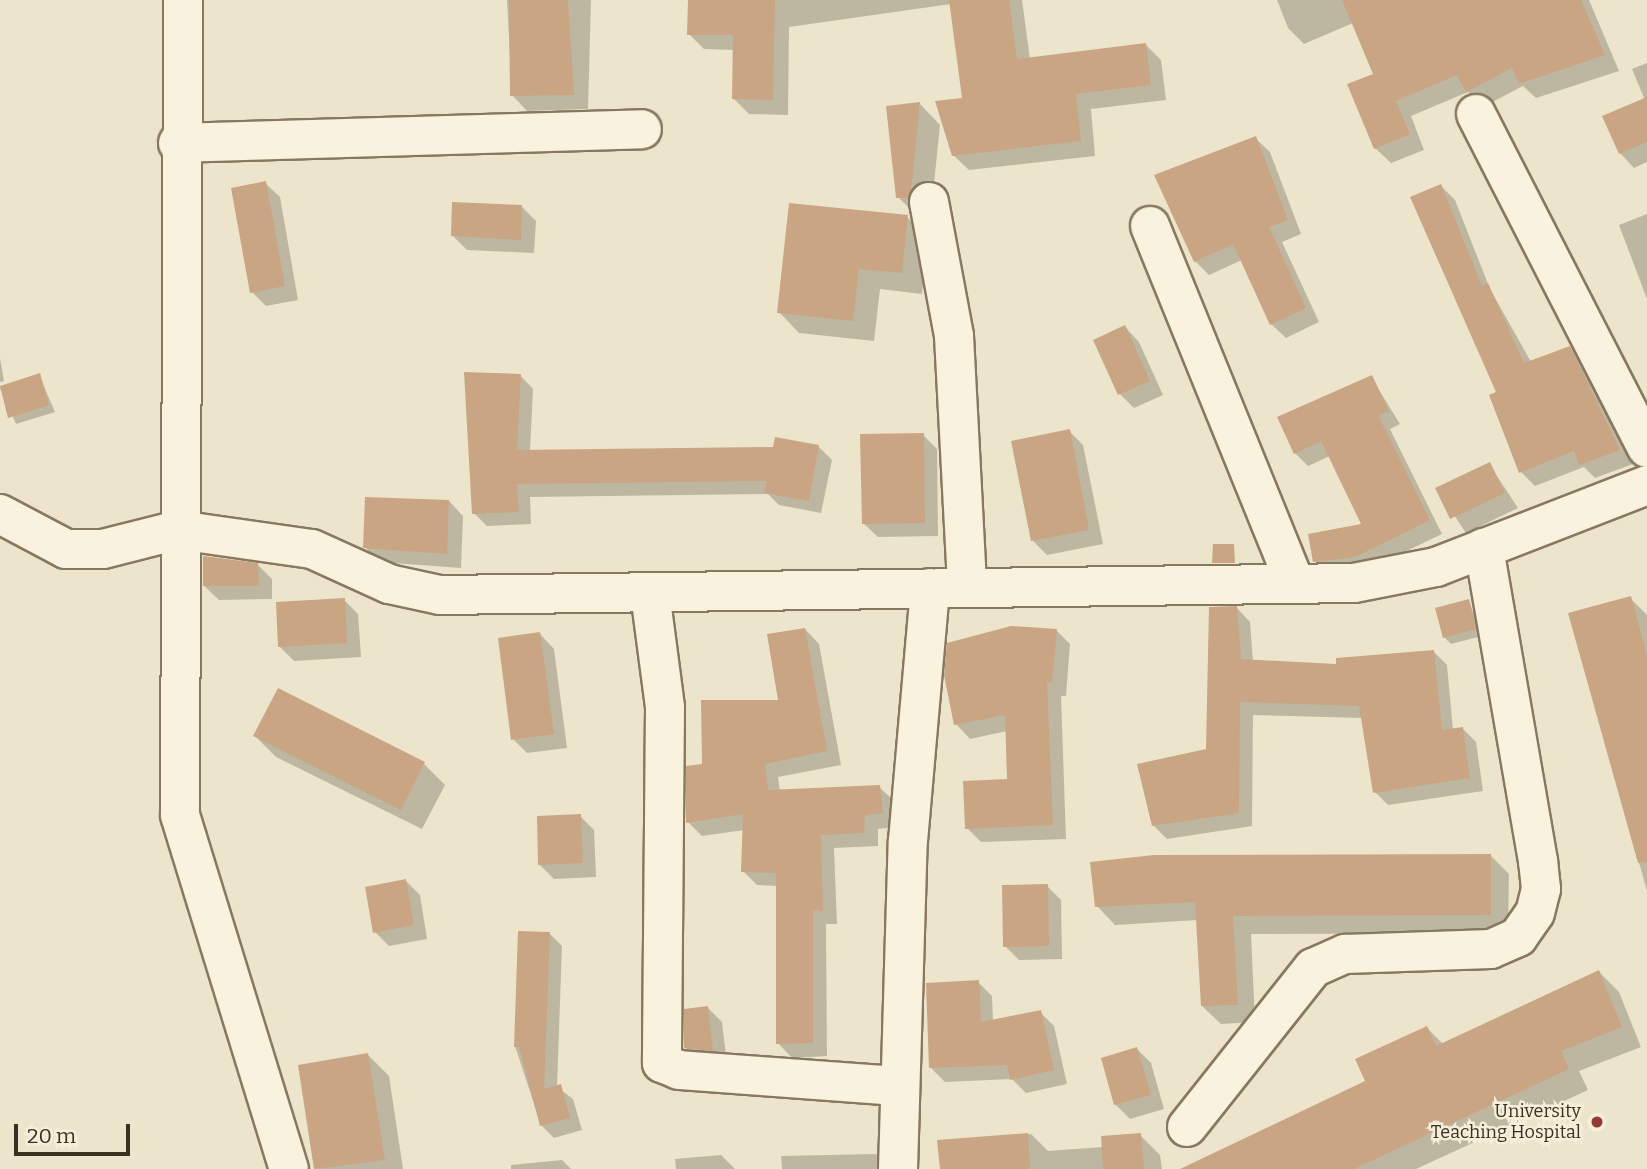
<!DOCTYPE html>
<style>
body{margin:0}
#map{position:relative;width:1647px;height:1169px;overflow:hidden;background:#ede5cb;font-family:Bitter,serif}
div>[style]{position:absolute}
[style*='--x']{left:calc(var(--x)*1px);top:calc(var(--y)*1px);width:calc(var(--w)*1px);rotate:calc(var(--a)*1deg)}
.shadow>*{inset:0;background:#0003}
.building>*{inset:0;background:#c9a583}
.roads{filter:drop-shadow(2px 0 #897860) drop-shadow(-2px 0 #897860) drop-shadow(0 2px #897860) drop-shadow(0 -2px #897860)}
.minor>*{height:38px;margin:-19px;padding:0 19px;transform-origin:19px;border-radius:19px;background:#f8f2de}
.dots>*{width:19px;height:19px;translate:-50% -50%;box-sizing:border-box;border:4px solid #f5efda;border-radius:50%}
span{translate:-50% -50%;white-space:nowrap;text-align:center;line-height:1.15;-webkit-text-stroke:5px #f5efda;paint-order:stroke}
.poi-label{font-size:18px;color:#3b3022}
.right{translate:-100% -50%;text-align:right}
.scale{position:absolute;left:14px;top:1124px;width:116px;height:32px;box-sizing:border-box;border:4px solid #3b3022;border-top:0;padding-left:9px;font-size:21px;line-height:24px;white-space:nowrap;color:#3b3022;-webkit-text-stroke:5px #f5efda;paint-order:stroke}
</style>
<div id="map">
<div class="shadow">
<i style="clip-path:polygon(507px 0,591px 0,588px 109px,527px 111px,512px 95px)"></i>
<i style="clip-path:polygon(689px 0,1022px 0,1030px 59px,1145px 44px,1161px 60px,1166px 100px,1091px 109px,1095px 156px,969px 170px,953px 155px,964px 99px,951px 4px,789px 27px,788px 115px,749px 114px,734px 99px,735px 50px,704px 49px,689px 34px)"></i>
<i style="clip-path:polygon(1277px 0,1589px 0,1619px 71px,1536px 98px,1523px 86px,1483px 107px,1468px 92px,1411px 116px,1424px 150px,1391px 163px,1375px 148px,1375px 74px,1353px 23px,1304px 44px,1288px 28px)"></i>
<i style="clip-path:polygon(1647px 63px,1647px 105px,1632px 69px)"></i>
<i style="clip-path:polygon(920px 104px,940px 125px,931px 213px,919px 218px,898px 197px)"></i>
<i style="clip-path:polygon(1647px 116px,1647px 162px,1634px 168px,1620px 153px)"></i>
<i style="clip-path:polygon(1255px 138px,1270px 152px,1301px 234px,1282px 242px,1319px 322px,1286px 338px,1271px 324px,1242px 260px,1209px 275px,1195px 261px)"></i>
<i style="clip-path:polygon(265px 183px,280px 197px,298px 300px,266px 306px,252px 292px)"></i>
<i style="clip-path:polygon(1441px 186px,1455px 200px,1490px 289px,1531px 362px,1570px 348px,1584px 362px,1633px 464px,1595px 478px,1584px 467px,1535px 486px,1521px 472px)"></i>
<i style="clip-path:polygon(521px 206px,536px 221px,534px 253px,467px 250px,453px 236px)"></i>
<i style="clip-path:polygon(1647px 214px,1647px 299px,1619px 225px)"></i>
<i style="clip-path:polygon(907px 217px,928px 238px,922px 294px,880px 289px,874px 341px,799px 333px,779px 312px)"></i>
<i style="clip-path:polygon(1125px 327px,1139px 342px,1163px 395px,1134px 408px,1120px 394px)"></i>
<i style="clip-path:polygon(0 358px,4px 381px,0 382px)"></i>
<i style="clip-path:polygon(39px 375px,55px 412px,16px 424px,0 388px)"></i>
<i style="clip-path:polygon(520px 375px,533px 389px,530px 452px,819px 447px,832px 460px,821px 513px,779px 505px,768px 494px,530px 497px,531px 524px,487px 526px,474px 513px)"></i>
<i style="clip-path:polygon(1371px 377px,1400px 424px,1390px 429px,1442px 534px,1369px 569px,1328px 574px,1315px 561px,1363px 525px,1330px 456px,1308px 466px,1295px 453px)"></i>
<i style="clip-path:polygon(1069px 431px,1083px 445px,1103px 544px,1047px 555px,1033px 541px)"></i>
<i style="clip-path:polygon(923px 435px,937px 449px,938px 536px,878px 537px,863px 523px)"></i>
<i style="clip-path:polygon(1489px 464px,1518px 508px,1466px 533px,1437px 489px)"></i>
<i style="clip-path:polygon(449px 501px,463px 516px,461px 568px,379px 562px,365px 547px)"></i>
<i style="clip-path:polygon(258px 565px,272px 579px,272px 599px,219px 600px,204px 586px)"></i>
<i style="clip-path:polygon(1630px 598px,1647px 615px,1647px 891px,1570px 615px)"></i>
<i style="clip-path:polygon(344px 600px,358px 614px,361px 657px,294px 661px,280px 647px)"></i>
<i style="clip-path:polygon(1469px 601px,1482px 636px,1451px 644px,1444px 637px)"></i>
<i style="clip-path:polygon(1237px 608px,1250px 622px,1253px 662px,1338px 666px,1434px 652px,1447px 665px,1453px 730px,1462px 728px,1476px 742px,1483px 791px,1388px 805px,1375px 792px,1363px 718px,1253px 715px,1252px 826px,1167px 839px,1153px 825px,1207px 750px)"></i>
<i style="clip-path:polygon(805px 629px,819px 644px,841px 765px,778px 777px,780px 791px,879px 787px,894px 801px,896px 827px,878px 829px,878px 846px,834px 848px,837px 924px,826px 924px,827px 1056px,792px 1058px,778px 1043px,777px 886px,757px 885px,743px 871px,744px 830px,702px 836px,688px 822px,704px 765px,780px 701px)"></i>
<i style="clip-path:polygon(1056px 630px,1070px 644px,1066px 696px,1061px 696px,1066px 839px,981px 842px,967px 828px,1009px 781px,1007px 731px,970px 739px,956px 724px)"></i>
<i style="clip-path:polygon(540px 634px,554px 649px,567px 748px,527px 753px,513px 739px)"></i>
<i style="clip-path:polygon(278px 690px,424px 764px,445px 785px,422px 829px,276px 757px,255px 736px)"></i>
<i style="clip-path:polygon(580px 816px,594px 830px,596px 877px,554px 879px,540px 865px)"></i>
<i style="clip-path:polygon(1490px 855px,1509px 874px,1508px 933px,1251px 934px,1255px 1022px,1221px 1024px,1202px 1006px,1198px 920px,1115px 925px,1097px 906px)"></i>
<i style="clip-path:polygon(406px 881px,420px 895px,427px 939px,389px 946px,375px 932px)"></i>
<i style="clip-path:polygon(1047px 886px,1061px 900px,1062px 959px,1019px 960px,1005px 946px)"></i>
<i style="clip-path:polygon(549px 933px,562px 946px,557px 1087px,573px 1099px,582px 1130px,554px 1138px,541px 1125px,515px 1046px)"></i>
<i style="clip-path:polygon(1599px 972px,1619px 992px,1641px 1047px,1579px 1071px,1588px 1090px,1416px 1169px,1184px 1169px,1368px 1082px,1427px 1028px,1444px 1045px)"></i>
<i style="clip-path:polygon(978px 982px,992px 996px,993px 1021px,1040px 1012px,1054px 1026px,1067px 1084px,1026px 1093px,1012px 1079px,945px 1082px,931px 1068px)"></i>
<i style="clip-path:polygon(708px 1008px,722px 1022px,727px 1064px,700px 1062px,686px 1048px)"></i>
<i style="clip-path:polygon(1137px 1049px,1151px 1063px,1164px 1109px,1130px 1119px,1115px 1104px)"></i>
<i style="clip-path:polygon(368px 1055px,389px 1076px,403px 1169px,316px 1169px,300px 1066px)"></i>
<i style="clip-path:polygon(1031px 1134px,1048px 1151px,1103px 1147px,1140px 1135px,1160px 1155px,1162px 1169px,942px 1169px,939px 1142px)"></i>
<i style="clip-path:polygon(876px 1154px,890px 1169px,782px 1169px,781px 1156px)"></i>
<i style="clip-path:polygon(721px 1155px,735px 1169px,676px 1169px,675px 1159px)"></i>
<i style="clip-path:polygon(562px 1160px,571px 1169px,511px 1169px,511px 1165px)"></i>
</div>
<div class="building">
<i style="clip-path:polygon(509px 0,568px 0,574px 95px,510px 96px)"></i>
<i style="clip-path:polygon(688px 0,775px 0,773px 100px,732px 99px,733px 35px,687px 35px)"></i>
<i style="clip-path:polygon(949px 0,1009px 0,1017px 59px,1146px 43px,1151px 85px,1076px 94px,1081px 141px,952px 156px,935px 101px,962px 98px)"></i>
<i style="clip-path:polygon(1342px 0,1581px 0,1605px 55px,1519px 84px,1512px 68px,1466px 92px,1457px 75px,1396px 101px,1410px 134px,1374px 149px,1347px 84px,1373px 74px)"></i>
<i style="clip-path:polygon(1647px 97px,1647px 142px,1619px 154px,1602px 116px)"></i>
<i style="clip-path:polygon(920px 102px,911px 191px,908px 198px,896px 198px,886px 106px)"></i>
<i style="clip-path:polygon(1256px 136px,1288px 220px,1269px 227px,1306px 308px,1270px 325px,1233px 244px,1194px 262px,1154px 175px)"></i>
<i style="clip-path:polygon(266px 181px,285px 286px,250px 293px,231px 188px)"></i>
<i style="clip-path:polygon(1441px 184px,1482px 286px,1488px 283px,1524px 363px,1570px 346px,1620px 450px,1579px 465px,1574px 451px,1519px 473px,1489px 395px,1496px 392px,1410px 197px)"></i>
<i style="clip-path:polygon(452px 202px,522px 205px,521px 240px,451px 236px)"></i>
<i style="clip-path:polygon(789px 203px,908px 215px,902px 273px,859px 269px,853px 321px,777px 313px)"></i>
<i style="clip-path:polygon(1125px 325px,1150px 381px,1118px 395px,1093px 340px)"></i>
<i style="clip-path:polygon(464px 372px,521px 374px,517px 450px,773px 447px,775px 437px,819px 445px,809px 501px,764px 493px,767px 481px,517px 484px,519px 512px,472px 514px)"></i>
<i style="clip-path:polygon(40px 373px,49px 405px,8px 418px,0 386px)"></i>
<i style="clip-path:polygon(1372px 375px,1389px 411px,1378px 415px,1430px 520px,1355px 557px,1313px 562px,1308px 534px,1361px 524px,1321px 441px,1294px 454px,1277px 417px)"></i>
<i style="clip-path:polygon(1070px 429px,1089px 530px,1031px 541px,1011px 441px)"></i>
<i style="clip-path:polygon(924px 433px,925px 523px,862px 524px,860px 434px)"></i>
<i style="clip-path:polygon(1490px 462px,1505px 493px,1450px 519px,1435px 488px)"></i>
<i style="clip-path:polygon(365px 497px,449px 500px,447px 554px,363px 548px)"></i>
<i style="clip-path:polygon(1213px 544px,1234px 544px,1235px 563px,1212px 563px)"></i>
<i style="clip-path:polygon(203px 556px,258px 563px,259px 586px,203px 586px)"></i>
<i style="clip-path:polygon(1631px 596px,1647px 656px,1647px 862px,1638px 863px,1568px 613px)"></i>
<i style="clip-path:polygon(345px 598px,347px 643px,278px 647px,276px 602px)"></i>
<i style="clip-path:polygon(1469px 599px,1476px 629px,1443px 638px,1435px 608px)"></i>
<i style="clip-path:polygon(1237px 606px,1241px 659px,1336px 664px,1336px 658px,1434px 650px,1442px 730px,1463px 727px,1470px 778px,1373px 793px,1359px 706px,1240px 702px,1239px 813px,1152px 826px,1137px 764px,1206px 749px,1209px 607px)"></i>
<i style="clip-path:polygon(1011px 626px,1057px 629px,1052px 683px,1047px 682px,1053px 825px,965px 829px,963px 781px,1007px 779px,1005px 715px,954px 725px,944px 675px,947px 643px)"></i>
<i style="clip-path:polygon(805px 628px,827px 751px,765px 764px,768px 790px,880px 785px,883px 813px,865px 815px,864px 833px,821px 835px,823px 911px,813px 910px,813px 1043px,776px 1044px,776px 873px,741px 872px,743px 814px,686px 823px,686px 766px,702px 764px,701px 700px,778px 700px,767px 634px)"></i>
<i style="clip-path:polygon(540px 632px,554px 734px,511px 740px,498px 638px)"></i>
<i style="clip-path:polygon(278px 688px,425px 762px,401px 810px,253px 736px)"></i>
<i style="clip-path:polygon(581px 814px,583px 863px,538px 865px,537px 816px)"></i>
<i style="clip-path:polygon(1491px 854px,1491px 915px,1233px 916px,1238px 1005px,1201px 1006px,1195px 902px,1095px 907px,1090px 862px,1154px 855px)"></i>
<i style="clip-path:polygon(406px 879px,414px 925px,373px 933px,365px 887px)"></i>
<i style="clip-path:polygon(1048px 884px,1049px 946px,1003px 947px,1002px 885px)"></i>
<i style="clip-path:polygon(518px 931px,550px 932px,544px 1089px,561px 1084px,570px 1118px,540px 1126px,519px 1047px,514px 1047px)"></i>
<i style="clip-path:polygon(1599px 970px,1622px 1027px,1561px 1051px,1569px 1069px,1354px 1169px,1180px 1169px,1365px 1081px,1355px 1059px,1427px 1026px,1436px 1046px)"></i>
<i style="clip-path:polygon(979px 980px,981px 1022px,1041px 1010px,1054px 1070px,1010px 1080px,1007px 1065px,929px 1068px,926px 983px)"></i>
<i style="clip-path:polygon(708px 1006px,713px 1051px,684px 1048px,684px 1009px)"></i>
<i style="clip-path:polygon(1137px 1047px,1151px 1095px,1114px 1105px,1101px 1058px)"></i>
<i style="clip-path:polygon(368px 1053px,385px 1160px,314px 1169px,298px 1065px)"></i>
<i style="clip-path:polygon(1028px 1133px,1030px 1169px,940px 1169px,937px 1140px)"></i>
<i style="clip-path:polygon(1141px 1133px,1144px 1169px,1103px 1169px,1101px 1136px)"></i>
</div>
<div class="roads">
<div class="minor">
<i style="--x:183;--y:0;--w:815;--a:90.21"></i>
<i style="--x:180;--y:815;--w:370;--a:72.9"></i>
<i style="--x:1476;--y:114;--w:375;--a:62.9"></i>
<i style="--x:178;--y:143;--w:464;--a:-1.7"></i>
<i style="--x:929;--y:202;--w:136;--a:79.4"></i>
<i style="--x:954;--y:336;--w:252;--a:87"></i>
<i style="--x:1150;--y:226;--w:385;--a:67.9"></i>
<i style="--x:0;--y:514;--w:75;--a:27.9"></i>
<i style="--x:66;--y:549;--w:37;--a:0"></i>
<i style="--x:103;--y:549;--w:77;--a:-14.2"></i>
<i style="--x:178;--y:530;--w:135;--a:8.1"></i>
<i style="--x:312;--y:549;--w:85;--a:24.4"></i>
<i style="--x:389;--y:584;--w:52;--a:12.2"></i>
<i style="--x:440;--y:595;--w:914;--a:-0.75"></i>
<i style="--x:1354;--y:583;--w:84;--a:-11"></i>
<i style="--x:1436;--y:567;--w:226;--a:-21.2"></i>
<i style="--x:650;--y:593;--w:115;--a:82.5"></i>
<i style="--x:665;--y:707;--w:356;--a:90.5"></i>
<i style="--x:662;--y:1063;--w:18;--a:22"></i>
<i style="--x:679;--y:1070;--w:220;--a:4.2"></i>
<i style="--x:1187;--y:1127;--w:203;--a:-51.6"></i>
<i style="--x:1313;--y:968;--w:35;--a:-24"></i>
<i style="--x:1345;--y:954;--w:146;--a:-2"></i>
<i style="--x:1491;--y:949;--w:30;--a:-24"></i>
<i style="--x:1518;--y:937;--w:29;--a:-55"></i>
<i style="--x:1535;--y:913;--w:25;--a:-76"></i>
<i style="--x:1541;--y:889;--w:28;--a:-96"></i>
<i style="--x:1538;--y:861;--w:318;--a:-99.8"></i>
<i style="--x:898;--y:1169;--w:328;--a:-88.3"></i>
<i style="--x:908;--y:841;--w:254;--a:-85"></i>
</div>
</div>
<div class="dots">
<i style="left:1597px;top:1122px;background:#953833"></i>
</div>
<div class="poi-label">
<span class="right" style="left:1581px;top:1122px">University<br>Teaching Hospital</span>
</div>
<div class="scale">20 m</div>
</div>
